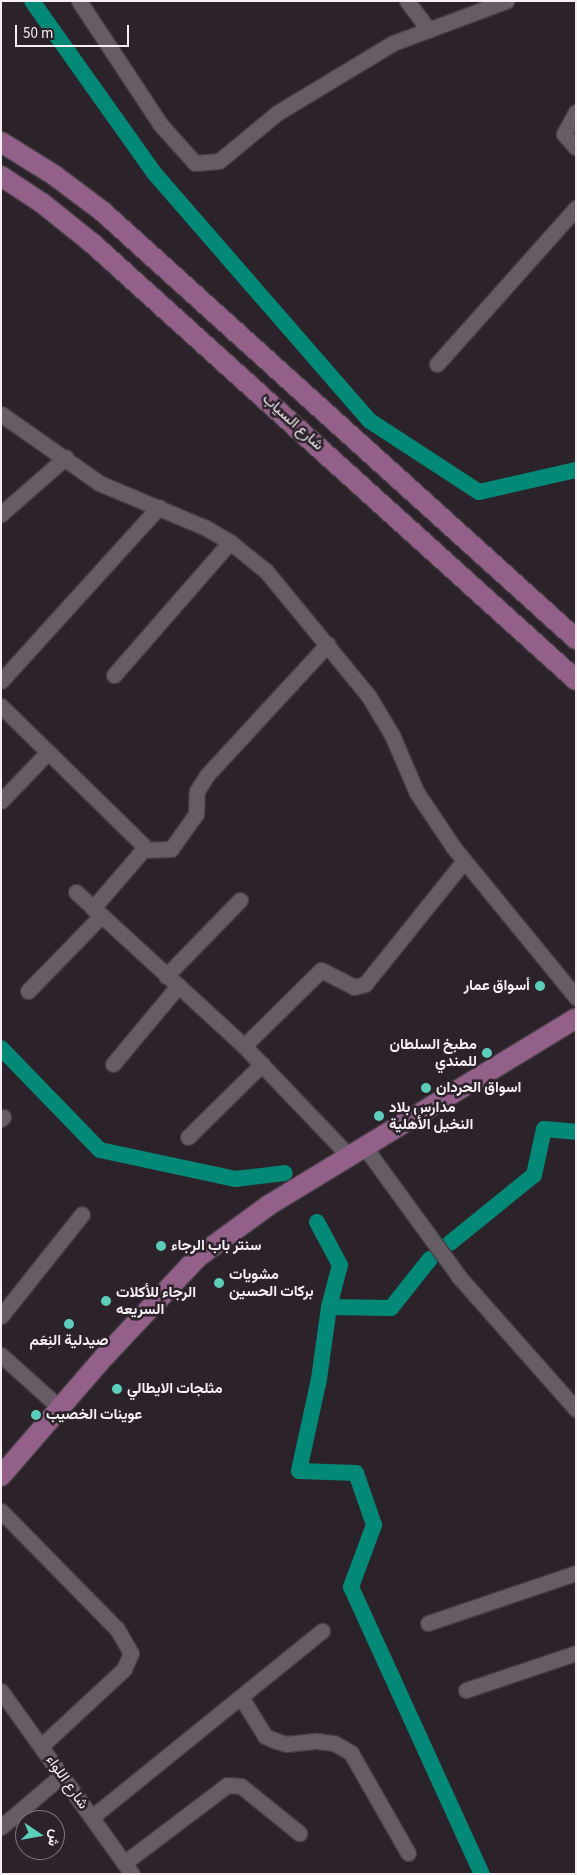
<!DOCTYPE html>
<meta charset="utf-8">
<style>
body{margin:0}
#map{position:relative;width:577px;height:1875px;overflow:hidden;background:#2c232a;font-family:"Source Sans 3",Vazirmatn,sans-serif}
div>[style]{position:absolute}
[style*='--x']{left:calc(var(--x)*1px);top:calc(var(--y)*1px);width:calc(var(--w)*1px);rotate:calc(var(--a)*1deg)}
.canal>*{height:16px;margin:-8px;padding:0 8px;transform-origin:8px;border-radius:8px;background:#028978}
.roads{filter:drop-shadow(1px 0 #463e44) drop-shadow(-1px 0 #463e44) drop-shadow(0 1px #463e44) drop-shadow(0 -1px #463e44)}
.minor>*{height:15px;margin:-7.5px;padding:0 7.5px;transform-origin:7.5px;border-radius:7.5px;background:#665c64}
.major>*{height:20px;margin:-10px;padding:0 10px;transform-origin:10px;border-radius:10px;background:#936089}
.dots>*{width:14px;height:14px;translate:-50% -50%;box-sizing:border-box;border:2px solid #2c232a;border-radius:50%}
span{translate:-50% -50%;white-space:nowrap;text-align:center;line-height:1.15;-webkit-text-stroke:5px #2c232a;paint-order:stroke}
.street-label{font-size:15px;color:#f5eff3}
.poi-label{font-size:15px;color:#f5eff3;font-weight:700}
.right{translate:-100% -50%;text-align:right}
.left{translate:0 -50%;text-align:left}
.frame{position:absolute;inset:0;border:2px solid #f5eff3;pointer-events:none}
.north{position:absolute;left:15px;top:1810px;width:50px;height:50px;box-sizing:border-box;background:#2c232a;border:1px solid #7c757a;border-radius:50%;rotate:102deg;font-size:14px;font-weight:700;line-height:20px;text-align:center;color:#f5eff3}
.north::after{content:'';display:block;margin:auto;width:18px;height:22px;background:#5cceba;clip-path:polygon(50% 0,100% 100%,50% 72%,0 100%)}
.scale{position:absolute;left:15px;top:25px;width:114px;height:22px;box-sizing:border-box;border:2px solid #f5eff3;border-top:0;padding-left:6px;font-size:15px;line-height:18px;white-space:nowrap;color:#f5eff3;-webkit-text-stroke:4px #2c232a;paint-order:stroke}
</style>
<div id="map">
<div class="canal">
<i style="--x:32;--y:1;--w:212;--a:54.6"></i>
<i style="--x:155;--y:174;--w:327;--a:49"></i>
<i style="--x:370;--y:421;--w:130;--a:33.1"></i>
<i style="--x:479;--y:492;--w:99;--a:-12.8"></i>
<i style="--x:1;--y:1048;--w:142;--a:45.9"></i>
<i style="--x:100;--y:1150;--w:138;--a:12.1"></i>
<i style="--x:235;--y:1179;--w:50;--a:-6.8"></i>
<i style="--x:317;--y:1222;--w:49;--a:61.9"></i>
<i style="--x:340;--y:1265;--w:43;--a:104.7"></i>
<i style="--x:329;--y:1307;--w:73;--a:97.9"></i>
<i style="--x:319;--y:1379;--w:94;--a:102.3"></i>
<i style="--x:299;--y:1471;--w:57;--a:2"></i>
<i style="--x:356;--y:1473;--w:55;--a:70.9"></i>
<i style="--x:374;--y:1525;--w:66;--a:110.4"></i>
<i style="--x:351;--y:1587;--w:315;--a:65.5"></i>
<i style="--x:450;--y:1243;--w:108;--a:-39"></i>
<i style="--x:534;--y:1175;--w:47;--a:-77.7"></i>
<i style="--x:544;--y:1129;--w:32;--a:5"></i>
<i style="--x:329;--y:1307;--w:62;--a:0.9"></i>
<i style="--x:391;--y:1308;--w:63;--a:-51.5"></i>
</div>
<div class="roads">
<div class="minor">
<i style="--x:79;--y:1;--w:147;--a:56.6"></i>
<i style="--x:160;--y:124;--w:52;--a:48.1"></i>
<i style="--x:195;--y:163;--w:24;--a:-5"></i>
<i style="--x:219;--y:161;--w:75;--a:-39.6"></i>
<i style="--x:277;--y:113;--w:135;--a:-31.1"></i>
<i style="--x:393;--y:43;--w:121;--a:-20.4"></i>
<i style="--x:407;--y:1;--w:36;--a:53"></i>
<i style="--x:576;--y:112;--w:25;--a:119"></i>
<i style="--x:564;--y:134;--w:18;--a:49"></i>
<i style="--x:437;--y:364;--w:209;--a:-48.3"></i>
<i style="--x:1;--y:414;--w:120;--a:35.1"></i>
<i style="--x:99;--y:483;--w:116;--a:22.8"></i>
<i style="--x:206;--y:528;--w:28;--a:30"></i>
<i style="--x:230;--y:542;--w:46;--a:38.9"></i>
<i style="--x:266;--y:571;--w:161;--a:50.6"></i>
<i style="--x:368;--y:695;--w:47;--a:59"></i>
<i style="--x:392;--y:735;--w:63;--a:66.7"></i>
<i style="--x:417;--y:793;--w:66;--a:56.1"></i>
<i style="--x:454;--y:848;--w:193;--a:50.7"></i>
<i style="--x:1;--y:514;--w:86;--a:-41.2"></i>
<i style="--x:114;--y:675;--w:176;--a:-48.9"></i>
<i style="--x:1;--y:681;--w:235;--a:-47.8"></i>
<i style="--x:1;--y:706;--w:199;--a:44.4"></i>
<i style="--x:143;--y:845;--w:5;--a:90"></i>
<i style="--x:143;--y:850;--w:77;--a:130.8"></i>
<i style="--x:1;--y:801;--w:68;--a:-46.2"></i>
<i style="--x:143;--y:850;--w:28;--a:-2"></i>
<i style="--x:171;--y:849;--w:43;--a:-54.5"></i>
<i style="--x:196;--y:814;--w:23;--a:-88"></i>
<i style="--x:197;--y:791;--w:19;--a:-58"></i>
<i style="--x:207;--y:775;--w:178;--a:-47.3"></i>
<i style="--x:76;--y:892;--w:228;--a:42.5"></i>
<i style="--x:244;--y:1046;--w:153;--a:46.3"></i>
<i style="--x:166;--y:976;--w:106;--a:-45.8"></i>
<i style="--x:28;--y:991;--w:105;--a:-45.8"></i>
<i style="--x:244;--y:1046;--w:108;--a:-44.6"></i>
<i style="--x:321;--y:970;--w:37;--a:27"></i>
<i style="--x:354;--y:987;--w:11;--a:-15"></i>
<i style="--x:365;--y:984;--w:158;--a:-51.2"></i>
<i style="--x:113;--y:1064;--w:102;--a:-50.2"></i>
<i style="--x:1;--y:1119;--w:3;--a:-45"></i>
<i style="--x:188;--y:1137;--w:104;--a:-44.6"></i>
<i style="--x:366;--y:1149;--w:160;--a:53.9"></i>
<i style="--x:460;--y:1278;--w:175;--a:48.5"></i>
<i style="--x:1;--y:1316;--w:130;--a:-51.5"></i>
<i style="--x:1;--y:1355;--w:79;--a:41.9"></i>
<i style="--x:1;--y:1511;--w:165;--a:45.5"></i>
<i style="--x:117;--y:1629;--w:28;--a:60"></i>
<i style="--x:131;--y:1653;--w:17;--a:114"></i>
<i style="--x:124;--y:1669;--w:113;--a:137.1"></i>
<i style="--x:428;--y:1623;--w:156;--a:-18.7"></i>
<i style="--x:466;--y:1690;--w:116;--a:-18.6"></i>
<i style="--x:1;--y:1691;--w:225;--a:54.4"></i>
<i style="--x:241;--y:1697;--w:46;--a:58.4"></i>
<i style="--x:265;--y:1736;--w:10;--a:24"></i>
<i style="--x:274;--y:1740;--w:13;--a:18"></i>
<i style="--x:286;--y:1744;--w:31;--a:-6"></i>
<i style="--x:317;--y:1741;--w:17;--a:7"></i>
<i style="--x:334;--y:1743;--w:20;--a:30"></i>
<i style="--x:351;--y:1753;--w:115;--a:60.3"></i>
<i style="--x:92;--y:1817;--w:296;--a:-39"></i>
<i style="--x:1;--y:1827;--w:79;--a:-40.4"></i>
<i style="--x:124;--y:1863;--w:129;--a:-37.1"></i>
<i style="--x:227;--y:1785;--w:14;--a:4"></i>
<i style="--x:241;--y:1786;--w:75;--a:39"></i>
</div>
<div class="major">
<i style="--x:1;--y:142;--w:62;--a:31.9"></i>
<i style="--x:54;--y:175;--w:60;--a:36.9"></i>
<i style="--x:102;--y:211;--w:639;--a:42.08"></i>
<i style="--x:1;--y:176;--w:49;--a:33.4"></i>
<i style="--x:42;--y:203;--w:64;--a:38.7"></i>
<i style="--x:92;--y:243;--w:652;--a:42.08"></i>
<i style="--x:1;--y:1476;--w:159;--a:-49.1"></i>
<i style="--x:105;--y:1356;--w:136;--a:-46.8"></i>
<i style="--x:198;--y:1257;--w:88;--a:-36.2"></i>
<i style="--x:269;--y:1205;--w:359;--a:-31.3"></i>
</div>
</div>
<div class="dots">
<i style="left:540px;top:986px;background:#5cceba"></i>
<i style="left:487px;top:1053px;background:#5cceba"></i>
<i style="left:426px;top:1088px;background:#5cceba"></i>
<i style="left:379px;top:1116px;background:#5cceba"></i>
<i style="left:161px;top:1246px;background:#5cceba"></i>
<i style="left:219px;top:1283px;background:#5cceba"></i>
<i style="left:106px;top:1301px;background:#5cceba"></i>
<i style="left:69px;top:1324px;background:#5cceba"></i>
<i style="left:117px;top:1389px;background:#5cceba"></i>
<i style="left:36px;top:1415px;background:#5cceba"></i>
</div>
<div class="street-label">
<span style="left:293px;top:422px;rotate:42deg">شارع السياب</span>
<span style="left:67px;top:1782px;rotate:55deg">شارع اللواء</span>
</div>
<div class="poi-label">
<span class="right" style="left:530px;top:986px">أسواق عمار</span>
<span class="right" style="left:477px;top:1053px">مطبخ السلطان<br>للمندي</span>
<span class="left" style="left:436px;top:1088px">اسواق الحردان</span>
<span class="left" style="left:389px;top:1116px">مدارس بلاد<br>النخيل الأهلية</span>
<span class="left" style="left:171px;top:1246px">سنتر باب الرجاء</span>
<span class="left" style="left:229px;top:1283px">مشويات<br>بركات الحسين</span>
<span class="left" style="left:116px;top:1301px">الرجاء للأكلات<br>السريعه</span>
<span style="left:69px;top:1341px">صيدلية النِعَم</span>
<span class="left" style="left:127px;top:1389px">مثلجات الايطالي</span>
<span class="left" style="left:46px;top:1415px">عوينات الخصيب</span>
</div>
<div class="frame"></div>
<div class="north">ش</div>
<div class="scale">50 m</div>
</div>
